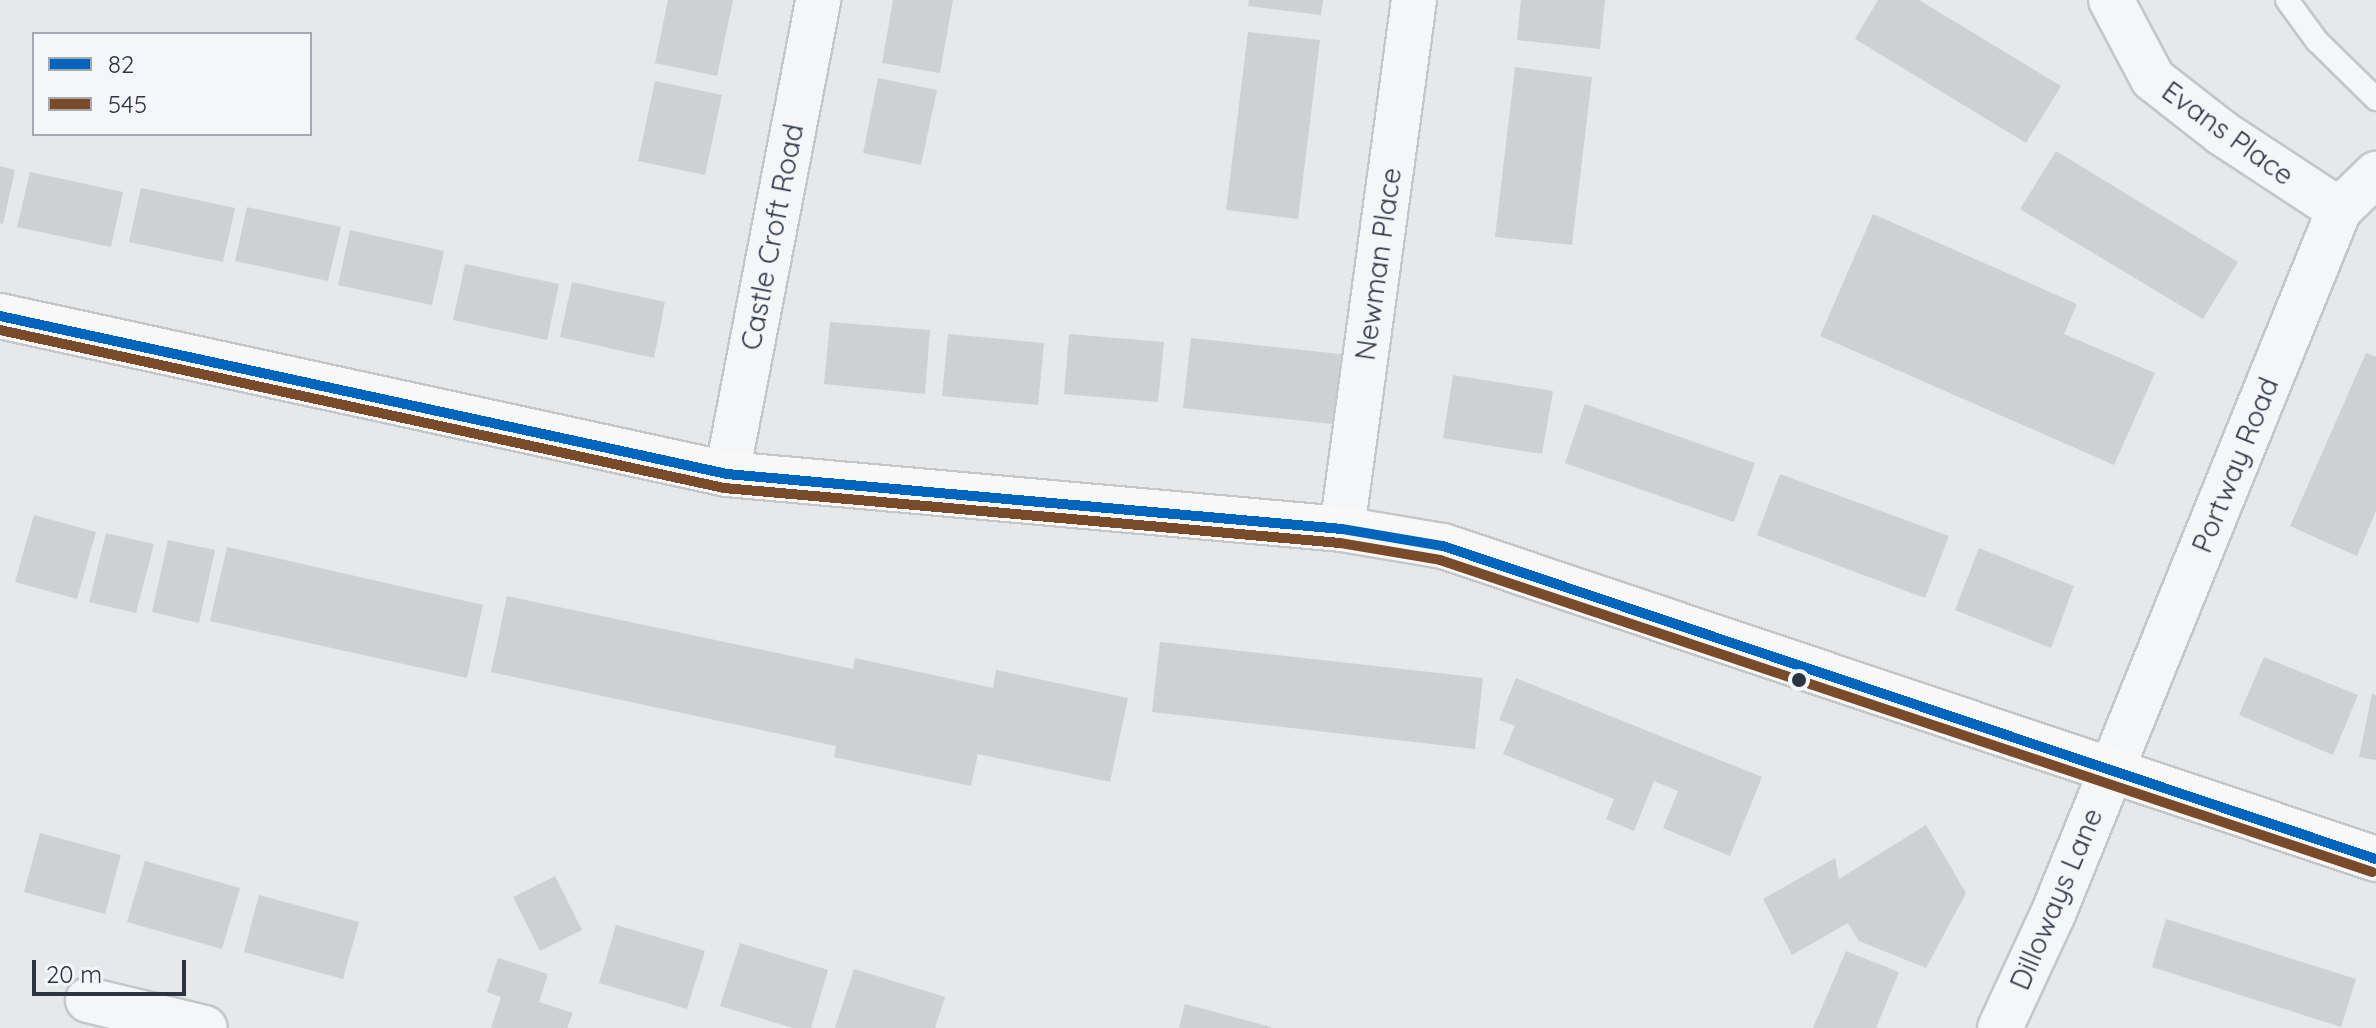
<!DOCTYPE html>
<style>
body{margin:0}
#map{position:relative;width:2376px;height:1028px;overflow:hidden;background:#e6e8ea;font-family:Quicksand,sans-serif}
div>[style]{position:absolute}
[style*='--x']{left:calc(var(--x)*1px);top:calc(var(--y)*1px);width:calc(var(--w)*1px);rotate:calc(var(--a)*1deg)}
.building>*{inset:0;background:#ced0d3}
.roads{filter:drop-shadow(2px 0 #c4c6c8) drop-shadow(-2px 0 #c4c6c8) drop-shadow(0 2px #c4c6c8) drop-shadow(0 -2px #c4c6c8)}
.lane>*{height:22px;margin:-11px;padding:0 11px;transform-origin:11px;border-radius:11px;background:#f5f6f7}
.street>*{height:44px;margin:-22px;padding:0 22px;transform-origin:22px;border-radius:22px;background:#f5f6f7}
.secondary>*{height:44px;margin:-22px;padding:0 22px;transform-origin:22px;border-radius:22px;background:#f8f8f8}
.bus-1>*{height:10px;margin:-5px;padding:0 5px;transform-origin:5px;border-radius:5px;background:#0065bd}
.bus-2>*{height:10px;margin:-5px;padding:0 5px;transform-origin:5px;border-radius:5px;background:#7a4b2a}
.dots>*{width:22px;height:22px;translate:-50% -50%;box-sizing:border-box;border:4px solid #f4f6f9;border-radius:50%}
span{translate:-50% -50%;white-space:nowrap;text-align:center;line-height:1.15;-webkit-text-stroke:8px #f4f6f9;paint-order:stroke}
.street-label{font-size:28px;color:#2b3445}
.legend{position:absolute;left:32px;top:32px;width:280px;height:104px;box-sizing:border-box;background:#f4f6f9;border:2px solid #a4a8b1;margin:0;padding:10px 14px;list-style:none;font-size:24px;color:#2b3445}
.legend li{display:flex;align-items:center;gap:16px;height:40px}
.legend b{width:40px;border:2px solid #a4a8b1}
.scale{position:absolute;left:32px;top:960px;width:154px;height:36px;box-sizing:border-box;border:4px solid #2b3445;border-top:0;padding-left:10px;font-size:24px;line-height:28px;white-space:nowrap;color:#2b3445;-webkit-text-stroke:6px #f4f6f9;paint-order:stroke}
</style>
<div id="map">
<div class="building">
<i style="clip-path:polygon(668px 0,733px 0,717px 76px,655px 63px)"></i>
<i style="clip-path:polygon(893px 0,953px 0,940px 73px,882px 63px)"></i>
<i style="clip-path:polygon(1249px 0,1323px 0,1321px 15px,1248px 6px)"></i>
<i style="clip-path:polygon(1521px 0,1605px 0,1600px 49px,1517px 40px)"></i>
<i style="clip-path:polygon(1878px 0,1919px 0,2061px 86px,2026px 143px,1855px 39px)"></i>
<i style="clip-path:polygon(1248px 32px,1320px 40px,1298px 219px,1226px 210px)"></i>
<i style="clip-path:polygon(1515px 67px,1592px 77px,1572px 245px,1495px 237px)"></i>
<i style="clip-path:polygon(878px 78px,937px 90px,921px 165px,863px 153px)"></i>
<i style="clip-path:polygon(655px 81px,722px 95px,705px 175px,638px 161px)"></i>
<i style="clip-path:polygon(2056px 151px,2238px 262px,2203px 319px,2020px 209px)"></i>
<i style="clip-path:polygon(0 166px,15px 170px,3px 224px,0 223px)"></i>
<i style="clip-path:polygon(30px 172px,123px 192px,111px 247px,17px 227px)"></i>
<i style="clip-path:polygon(141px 188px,235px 208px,223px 262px,129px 242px)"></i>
<i style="clip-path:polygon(247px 207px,341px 227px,328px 281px,235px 261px)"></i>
<i style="clip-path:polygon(1873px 214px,2077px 304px,2064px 334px,2155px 373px,2114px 465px,1820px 336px)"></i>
<i style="clip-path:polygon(350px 230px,444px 251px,432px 305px,338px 285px)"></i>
<i style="clip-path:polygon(465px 264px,559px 284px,547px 340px,453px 320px)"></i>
<i style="clip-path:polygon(572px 282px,665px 302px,654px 358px,560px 337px)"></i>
<i style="clip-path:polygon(830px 322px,930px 330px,925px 394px,824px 384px)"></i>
<i style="clip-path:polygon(948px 334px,1044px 343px,1038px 405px,942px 396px)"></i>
<i style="clip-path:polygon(1069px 334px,1164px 342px,1158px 402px,1064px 394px)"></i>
<i style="clip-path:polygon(1191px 338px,1349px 355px,1341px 425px,1183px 408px)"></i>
<i style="clip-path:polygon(2366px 353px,2376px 357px,2376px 511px,2357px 556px,2290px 526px)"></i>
<i style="clip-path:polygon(1453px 375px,1553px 391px,1542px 454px,1443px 438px)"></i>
<i style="clip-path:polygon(1585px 404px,1755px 463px,1734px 522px,1565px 463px)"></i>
<i style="clip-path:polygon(1780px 474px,1949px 536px,1925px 598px,1757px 535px)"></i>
<i style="clip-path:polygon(34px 515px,96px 532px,77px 599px,15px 582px)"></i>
<i style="clip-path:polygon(106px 533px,154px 544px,136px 613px,89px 602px)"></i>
<i style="clip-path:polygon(168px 540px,215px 550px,199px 623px,152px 612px)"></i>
<i style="clip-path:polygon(227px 547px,483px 605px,467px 678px,210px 621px)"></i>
<i style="clip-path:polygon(1979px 548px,2074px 586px,2051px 648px,1955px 610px)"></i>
<i style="clip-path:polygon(507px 596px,853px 669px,855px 658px,993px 688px,996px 670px,1128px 698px,1110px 782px,978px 754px,971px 786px,834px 757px,836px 746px,491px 672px)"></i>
<i style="clip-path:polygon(1160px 642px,1483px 678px,1475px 749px,1152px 712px)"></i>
<i style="clip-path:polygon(2264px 657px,2358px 695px,2333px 755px,2239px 715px)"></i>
<i style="clip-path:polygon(1516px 678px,1762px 777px,1730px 856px,1663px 828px,1678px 791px,1654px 781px,1634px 831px,1606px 819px,1614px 799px,1503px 754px,1515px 726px,1499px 720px)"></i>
<i style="clip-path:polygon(2372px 694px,2376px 695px,2376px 760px,2359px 757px)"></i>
<i style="clip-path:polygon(1926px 825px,1966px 893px,1926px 968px,1859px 941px,1848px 923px,1792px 955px,1763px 899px,1835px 858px,1839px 879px)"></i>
<i style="clip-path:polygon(40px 833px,121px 855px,105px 914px,24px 892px)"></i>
<i style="clip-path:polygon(145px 861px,240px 888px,222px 949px,127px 922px)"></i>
<i style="clip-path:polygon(555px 876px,582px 930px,540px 951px,513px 897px)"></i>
<i style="clip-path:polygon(259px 895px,359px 922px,343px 979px,244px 952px)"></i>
<i style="clip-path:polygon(2166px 919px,2356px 979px,2341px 1027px,2152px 967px)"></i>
<i style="clip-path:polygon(616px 925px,705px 951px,687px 1009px,599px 983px)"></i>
<i style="clip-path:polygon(740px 943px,828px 970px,811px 1028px,793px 1028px,720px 1006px)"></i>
<i style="clip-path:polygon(1846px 951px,1899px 972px,1876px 1028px,1813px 1028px)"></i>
<i style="clip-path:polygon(498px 958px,548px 974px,539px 1002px,573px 1013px,567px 1028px,491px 1028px,501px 997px,487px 992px)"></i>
<i style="clip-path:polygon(854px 969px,945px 997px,935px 1028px,835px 1028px)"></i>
<i style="clip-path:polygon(1185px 1004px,1271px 1027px,1271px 1028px,1179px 1028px)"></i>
</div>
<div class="roads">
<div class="lane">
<i style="--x:2287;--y:0;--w:51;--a:53.8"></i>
<i style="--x:2317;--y:41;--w:83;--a:44.5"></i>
</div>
<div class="street">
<i style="--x:2111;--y:0;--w:89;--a:62"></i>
<i style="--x:2153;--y:79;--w:88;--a:38"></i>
<i style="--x:2222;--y:133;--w:140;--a:33.3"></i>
<i style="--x:727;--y:474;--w:483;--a:-79.1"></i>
<i style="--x:1342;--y:529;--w:534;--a:-82.25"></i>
<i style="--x:88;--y:1000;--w:120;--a:13.5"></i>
<i style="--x:2000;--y:1028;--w:126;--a:-65.1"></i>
<i style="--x:2053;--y:914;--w:760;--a:-67.89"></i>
<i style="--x:2339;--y:210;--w:52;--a:-44.2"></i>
</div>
<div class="secondary">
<i style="--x:0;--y:316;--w:744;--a:12.26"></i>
<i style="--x:727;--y:474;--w:617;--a:5.11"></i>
<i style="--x:1342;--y:529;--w:102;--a:9.6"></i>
<i style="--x:1443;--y:546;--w:984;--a:18.55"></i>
</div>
</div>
<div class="bus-1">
<i style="--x:0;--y:316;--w:744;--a:12.26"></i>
<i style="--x:727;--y:474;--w:617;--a:5.11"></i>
<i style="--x:1342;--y:529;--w:102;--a:9.6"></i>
<i style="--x:1443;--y:546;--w:984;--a:18.55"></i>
</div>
<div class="bus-2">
<i style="--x:0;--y:330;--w:741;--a:12.31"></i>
<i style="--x:724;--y:488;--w:618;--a:5.1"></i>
<i style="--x:1340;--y:543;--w:101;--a:9.6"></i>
<i style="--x:1440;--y:560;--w:983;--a:18.51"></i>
</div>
<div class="dots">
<i style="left:1799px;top:680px;background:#2b3445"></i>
</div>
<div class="street-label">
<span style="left:2228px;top:133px;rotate:36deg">Evans Place</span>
<span style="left:772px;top:237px;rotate:-79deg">Castle Croft Road</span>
<span style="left:1378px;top:264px;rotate:-82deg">Newman Place</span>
<span style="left:2235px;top:465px;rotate:-68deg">Portway Road</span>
<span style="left:2056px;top:899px;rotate:-67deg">Dilloways Lane</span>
</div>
<ul class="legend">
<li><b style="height:10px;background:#0065bd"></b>82</li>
<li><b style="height:10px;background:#7a4b2a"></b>545</li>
</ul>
<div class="scale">20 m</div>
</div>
